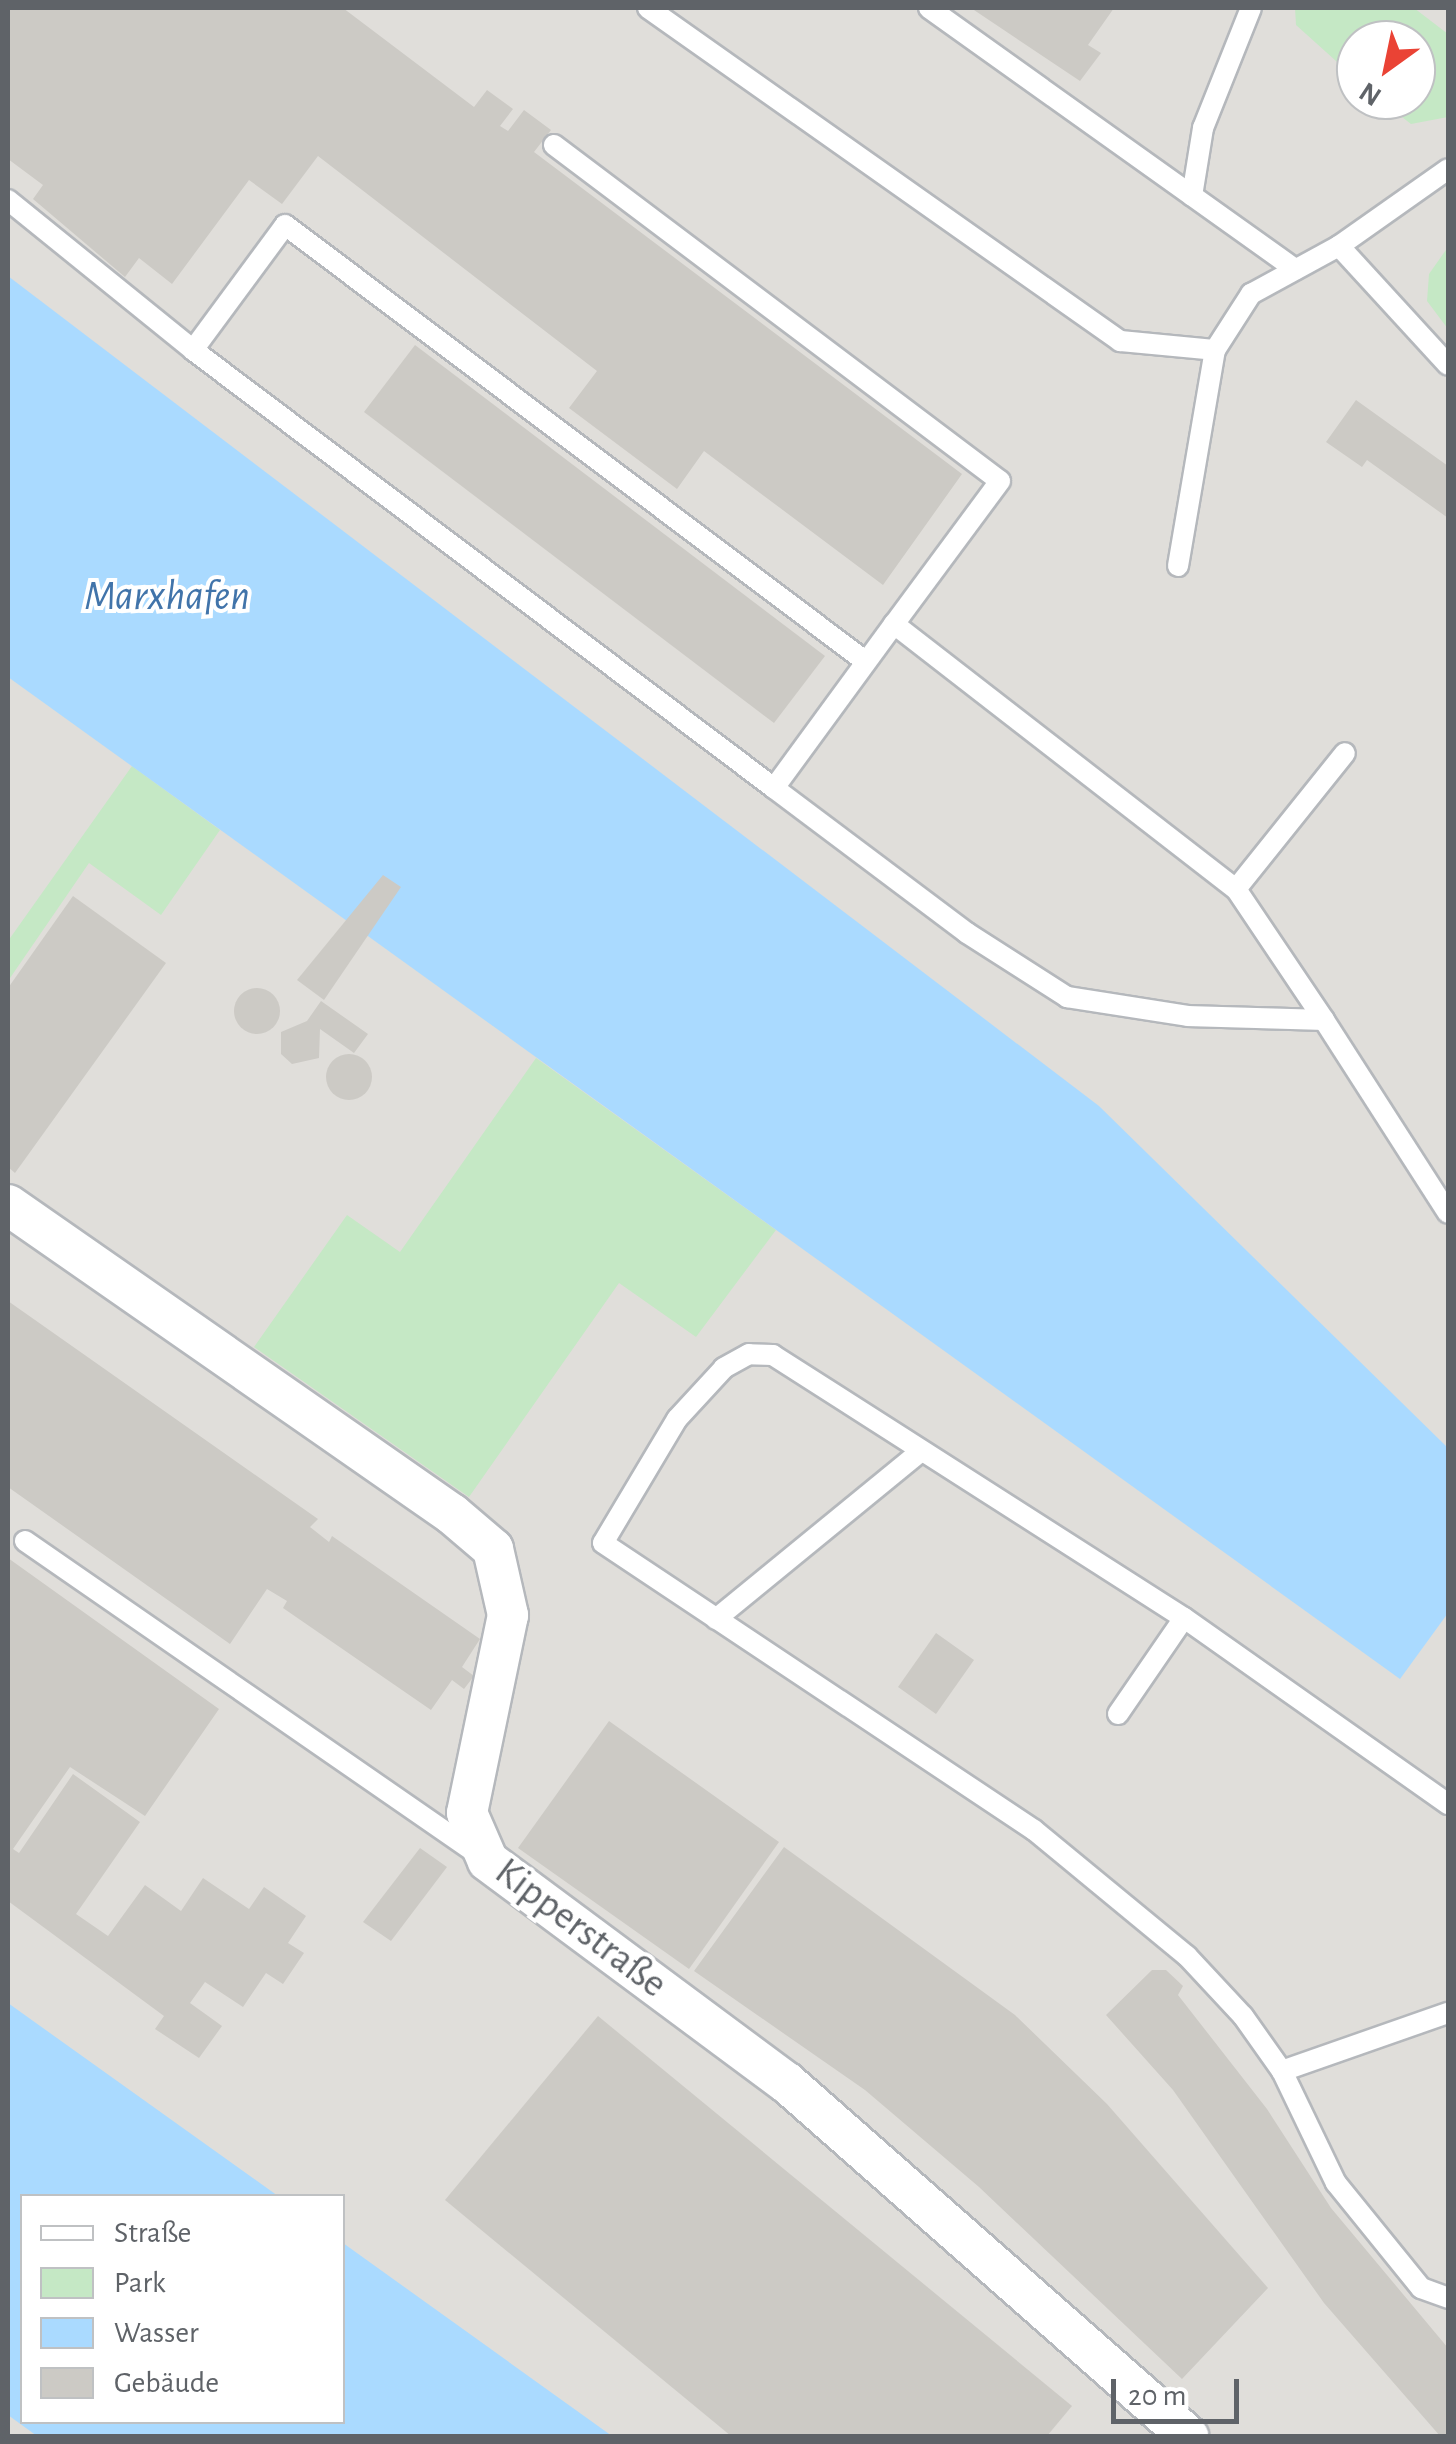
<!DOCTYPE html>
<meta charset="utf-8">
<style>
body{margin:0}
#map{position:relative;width:1456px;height:2444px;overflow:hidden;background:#f1efe8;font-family:"Alegreya Sans",sans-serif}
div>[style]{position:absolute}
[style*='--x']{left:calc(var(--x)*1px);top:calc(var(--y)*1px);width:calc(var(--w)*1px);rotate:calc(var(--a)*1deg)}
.industrial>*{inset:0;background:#e0deda}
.green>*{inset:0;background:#c5e8c5}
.water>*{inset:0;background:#aadaff}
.building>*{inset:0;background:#cccac5}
.round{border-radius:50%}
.roads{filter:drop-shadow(2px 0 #b5b8bc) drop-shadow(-2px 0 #b5b8bc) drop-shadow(0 2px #b5b8bc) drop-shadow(0 -2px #b5b8bc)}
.service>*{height:20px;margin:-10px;padding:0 10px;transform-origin:10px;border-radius:10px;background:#fff}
.minor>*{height:40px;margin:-20px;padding:0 20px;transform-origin:20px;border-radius:20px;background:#fff}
span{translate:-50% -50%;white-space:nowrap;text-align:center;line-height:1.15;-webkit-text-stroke:8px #fff;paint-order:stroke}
.street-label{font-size:40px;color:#5f6368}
.water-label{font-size:42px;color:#4174aa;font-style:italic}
.frame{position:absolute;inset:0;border:10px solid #5f6368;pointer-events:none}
.legend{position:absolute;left:20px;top:2194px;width:325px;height:230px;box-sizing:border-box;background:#fff;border:2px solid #bfc1c3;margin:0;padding:12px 18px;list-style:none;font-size:30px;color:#5f6368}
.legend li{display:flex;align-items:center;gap:20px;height:50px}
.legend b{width:50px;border:2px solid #bfc1c3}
.north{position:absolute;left:1336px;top:20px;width:100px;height:100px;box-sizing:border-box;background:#fff;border:2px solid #bfc1c3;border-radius:50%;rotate:213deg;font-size:28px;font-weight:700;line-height:40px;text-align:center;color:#5f6368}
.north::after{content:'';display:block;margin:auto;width:35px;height:45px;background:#ea4335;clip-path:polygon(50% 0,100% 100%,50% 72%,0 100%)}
.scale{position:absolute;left:1111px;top:2379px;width:128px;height:45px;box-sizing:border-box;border:5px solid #5f6368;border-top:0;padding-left:12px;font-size:30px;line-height:35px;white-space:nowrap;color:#5f6368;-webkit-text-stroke:8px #fff;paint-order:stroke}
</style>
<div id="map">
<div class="industrial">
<i style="clip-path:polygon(evenodd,8px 8px,1448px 8px,1448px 2436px,8px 2436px,8px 8px,1356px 40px,1416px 40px,1416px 100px,1356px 100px,1356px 40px,8px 8px,22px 2196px,342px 2196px,342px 2422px,22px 2422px,22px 2196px)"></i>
</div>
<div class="green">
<i style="clip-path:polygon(1295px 8px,1414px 8px,1448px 34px,1448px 117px,1411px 124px,1380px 100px,1416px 100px,1416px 40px,1356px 40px,1356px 79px,1296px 25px)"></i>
<i style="clip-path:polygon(1448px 247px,1448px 329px,1427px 301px,1429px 274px)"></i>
<i style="clip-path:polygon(132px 766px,220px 830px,161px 915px,89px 863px,8px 981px,8px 941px)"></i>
<i style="clip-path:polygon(536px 1058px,776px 1230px,696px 1337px,619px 1283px,469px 1497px,254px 1347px,347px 1215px,400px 1252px)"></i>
</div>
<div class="water">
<i style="clip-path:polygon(8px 276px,1099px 1106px,1448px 1448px,1448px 1613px,1400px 1679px,8px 677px)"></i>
<i style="clip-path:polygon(8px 2003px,278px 2196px,22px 2196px,22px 2422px,342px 2422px,343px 2243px,612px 2436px,37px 2436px,8px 2415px)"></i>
</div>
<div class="building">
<i style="clip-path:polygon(8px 8px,343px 8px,474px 107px,487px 90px,513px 109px,500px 126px,508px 131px,524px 110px,551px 130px,534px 152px,962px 474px,883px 585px,704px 451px,677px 489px,569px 408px,597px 371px,318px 156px,282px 204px,249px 180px,172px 284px,139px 258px,125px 277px,33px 199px,43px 185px,8px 159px)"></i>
<i style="clip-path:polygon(971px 8px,1114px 8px,1088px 45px,1101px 53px,1080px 81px)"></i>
<i style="clip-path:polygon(415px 345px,825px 656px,774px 723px,364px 412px)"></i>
<i style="clip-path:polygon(1356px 400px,1448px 466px,1448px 518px,1367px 460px,1362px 467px,1326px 442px)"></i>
<i style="clip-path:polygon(383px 875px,401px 887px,324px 1000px,297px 980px)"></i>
<i style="clip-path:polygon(73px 896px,166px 963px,15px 1173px,8px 1167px,8px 988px)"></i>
<i class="round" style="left:234px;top:988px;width:46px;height:46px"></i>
<i style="clip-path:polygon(321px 1001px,368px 1034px,354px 1053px,320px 1029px,319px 1058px,292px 1064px,281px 1054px,281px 1032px,307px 1021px)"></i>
<i class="round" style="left:326px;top:1054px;width:46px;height:46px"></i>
<i style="clip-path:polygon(8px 1301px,318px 1519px,310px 1527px,329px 1542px,332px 1536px,480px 1639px,462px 1667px,474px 1676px,464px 1689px,452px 1680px,431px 1710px,283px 1608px,287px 1601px,267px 1589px,230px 1644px,8px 1487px)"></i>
<i style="clip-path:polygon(8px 1558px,219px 1709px,145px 1816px,70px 1767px,13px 1849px,19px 1853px,73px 1774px,140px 1822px,76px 1914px,108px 1936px,145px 1885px,181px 1911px,203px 1878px,249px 1909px,264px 1887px,306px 1916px,288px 1943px,304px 1953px,283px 1984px,266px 1973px,243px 2007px,205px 1982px,190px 2003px,222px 2026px,199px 2058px,155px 2029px,164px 2016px,8px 1901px)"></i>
<i style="clip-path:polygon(936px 1633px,974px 1660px,936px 1714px,898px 1687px)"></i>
<i style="clip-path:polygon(609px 1721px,779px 1842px,689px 1969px,518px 1848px)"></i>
<i style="clip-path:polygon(784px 1847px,1015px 2015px,1107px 2104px,1268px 2288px,1182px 2379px,979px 2187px,865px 2090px,694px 1971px)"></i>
<i style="clip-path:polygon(420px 1848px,447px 1867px,391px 1941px,363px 1922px)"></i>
<i style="clip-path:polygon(1152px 1970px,1166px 1970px,1183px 1986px,1178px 1995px,1267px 2109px,1331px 2208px,1448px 2348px,1448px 2436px,1440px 2436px,1324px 2303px,1173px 2090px,1106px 2015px)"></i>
<i style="clip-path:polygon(598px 2016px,1072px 2406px,1047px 2436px,731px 2436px,445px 2200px)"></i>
</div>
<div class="roads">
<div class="service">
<i style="--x:648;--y:8;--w:578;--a:35.2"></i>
<i style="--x:1120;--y:341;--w:95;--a:5.4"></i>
<i style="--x:929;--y:8;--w:450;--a:35.5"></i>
<i style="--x:554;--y:145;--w:558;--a:36.99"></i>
<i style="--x:1000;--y:481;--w:178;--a:126.5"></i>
<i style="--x:894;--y:624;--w:433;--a:37.8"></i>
<i style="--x:1236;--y:889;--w:158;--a:56.1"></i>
<i style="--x:1192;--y:196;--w:69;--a:-80.8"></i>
<i style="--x:1203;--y:128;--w:129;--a:-68.2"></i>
<i style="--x:8;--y:200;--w:238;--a:39"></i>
<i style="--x:193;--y:350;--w:728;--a:37.01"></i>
<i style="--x:774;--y:788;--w:241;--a:36.9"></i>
<i style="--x:967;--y:933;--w:119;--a:32.6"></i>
<i style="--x:1067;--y:997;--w:122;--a:8.9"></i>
<i style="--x:1188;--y:1016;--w:136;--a:1.7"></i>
<i style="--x:1324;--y:1020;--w:229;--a:57.3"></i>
<i style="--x:1339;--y:246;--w:161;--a:47.5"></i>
<i style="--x:193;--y:350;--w:155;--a:-53.6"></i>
<i style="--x:285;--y:225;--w:726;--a:36.93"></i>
<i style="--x:1178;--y:566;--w:219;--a:-80.3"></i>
<i style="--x:1215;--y:350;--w:67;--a:-57.3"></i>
<i style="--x:1251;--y:294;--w:100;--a:-28.6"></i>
<i style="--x:1339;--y:246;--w:133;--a:-35.2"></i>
<i style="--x:774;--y:788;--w:203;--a:-53.8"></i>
<i style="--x:1236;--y:889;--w:174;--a:-51.3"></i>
<i style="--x:25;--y:1541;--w:552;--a:34.67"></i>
<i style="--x:716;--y:1619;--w:265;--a:-39.3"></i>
<i style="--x:1118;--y:1714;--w:116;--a:-55.5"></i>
<i style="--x:1448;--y:1804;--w:323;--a:-144.8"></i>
<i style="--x:1184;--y:1618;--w:488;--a:-147.4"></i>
<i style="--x:773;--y:1355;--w:24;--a:-178"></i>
<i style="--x:749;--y:1354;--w:29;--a:151"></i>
<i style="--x:724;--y:1368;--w:69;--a:132.7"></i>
<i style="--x:677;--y:1419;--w:144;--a:120.8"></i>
<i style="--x:603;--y:1543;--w:518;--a:33.66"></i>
<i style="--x:1034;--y:1830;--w:198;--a:39.5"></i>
<i style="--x:1187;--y:1956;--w:82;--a:47"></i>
<i style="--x:1243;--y:2016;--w:67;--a:54.7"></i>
<i style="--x:1282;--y:2071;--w:124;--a:64.3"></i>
<i style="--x:1336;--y:2183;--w:135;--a:51"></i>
<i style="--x:1421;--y:2288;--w:29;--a:20"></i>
<i style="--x:1282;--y:2071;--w:176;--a:-19.3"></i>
</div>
<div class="minor">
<i style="--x:8;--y:1205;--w:541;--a:34.84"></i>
<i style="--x:452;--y:1514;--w:54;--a:40.5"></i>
<i style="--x:493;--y:1549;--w:68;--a:77.2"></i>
<i style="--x:508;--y:1615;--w:202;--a:101.7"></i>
<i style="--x:467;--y:1813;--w:52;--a:66.4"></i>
<i style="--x:488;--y:1861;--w:371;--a:36.6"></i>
<i style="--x:786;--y:2082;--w:536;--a:41.37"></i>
</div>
</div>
<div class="street-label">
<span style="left:581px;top:1928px;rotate:37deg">Kipperstraße</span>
</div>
<div class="water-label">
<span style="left:167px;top:596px">Marxhafen</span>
</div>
<div class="frame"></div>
<ul class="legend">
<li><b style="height:12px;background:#fff"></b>Straße</li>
<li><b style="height:28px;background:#c5e8c5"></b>Park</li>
<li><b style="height:28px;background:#aadaff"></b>Wasser</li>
<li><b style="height:28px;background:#cccac5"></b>Gebäude</li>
</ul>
<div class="north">N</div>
<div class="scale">20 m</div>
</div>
